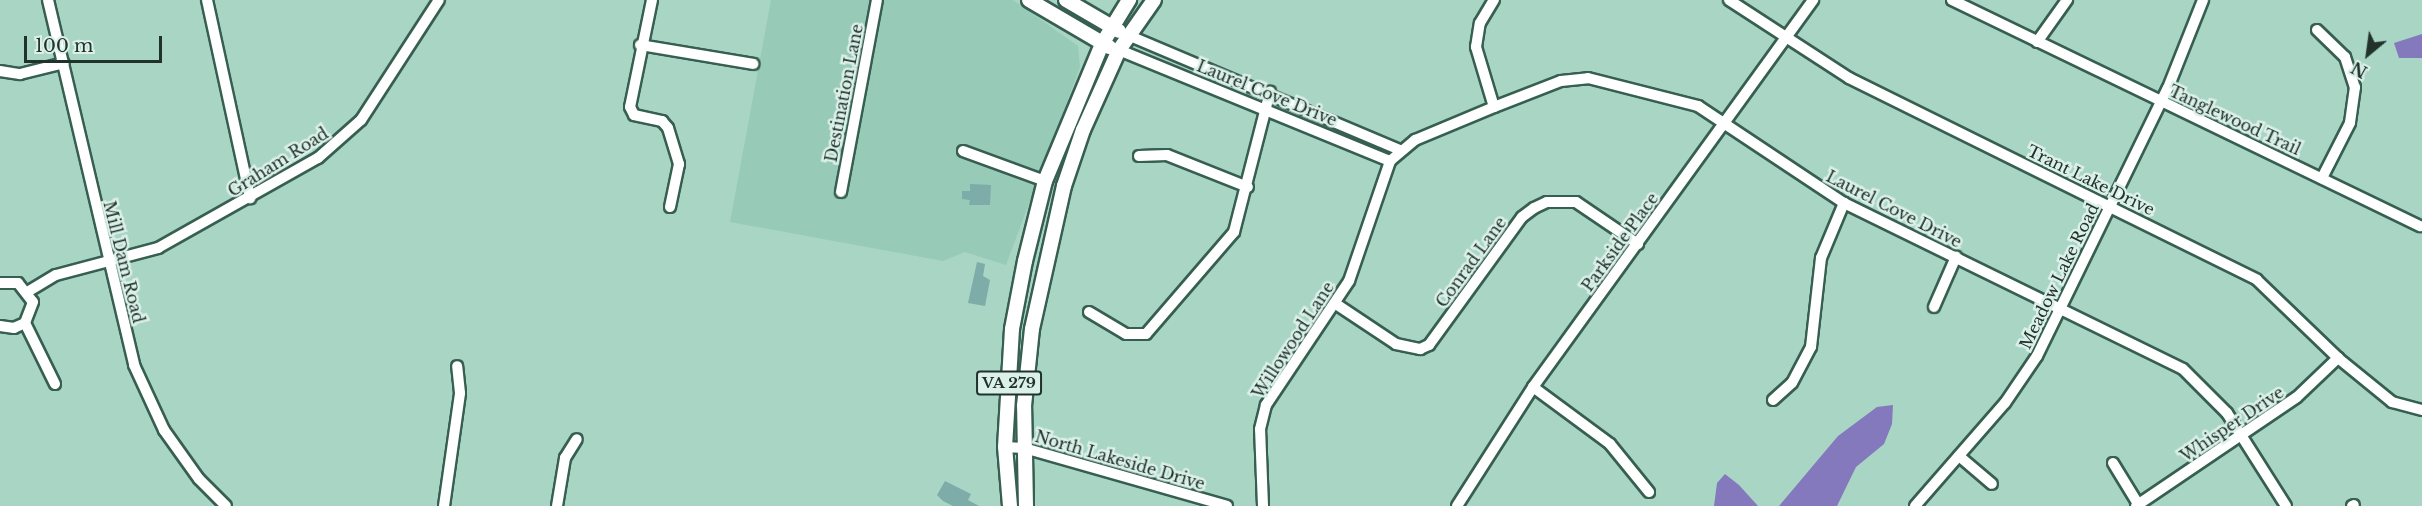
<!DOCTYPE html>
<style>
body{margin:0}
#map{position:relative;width:2422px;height:506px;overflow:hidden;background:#a9d5c5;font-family:"Libre Baskerville",serif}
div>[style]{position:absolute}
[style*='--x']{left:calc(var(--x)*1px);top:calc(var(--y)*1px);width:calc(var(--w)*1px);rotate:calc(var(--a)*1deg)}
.built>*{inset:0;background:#97cab7}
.water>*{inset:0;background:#8479bc}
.building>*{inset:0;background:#7daca9}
.roads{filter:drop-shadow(2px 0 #375f51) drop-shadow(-2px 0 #375f51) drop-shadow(0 2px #375f51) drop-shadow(0 -2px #375f51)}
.minor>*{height:10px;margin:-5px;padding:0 5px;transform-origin:5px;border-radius:5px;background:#fff}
.major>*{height:14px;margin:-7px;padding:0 7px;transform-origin:7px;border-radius:7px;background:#fff}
span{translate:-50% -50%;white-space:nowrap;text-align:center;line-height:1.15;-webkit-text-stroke:5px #daf0e8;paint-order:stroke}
.shield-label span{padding:2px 4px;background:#daf0e8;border:2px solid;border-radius:4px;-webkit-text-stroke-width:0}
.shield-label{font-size:15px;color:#21322c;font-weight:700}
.street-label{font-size:16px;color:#21322c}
.north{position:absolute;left:2338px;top:24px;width:60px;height:60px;-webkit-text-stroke:4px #daf0e8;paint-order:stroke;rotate:209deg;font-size:16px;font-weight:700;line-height:24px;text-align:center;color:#21322c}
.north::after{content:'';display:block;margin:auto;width:21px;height:27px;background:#21322c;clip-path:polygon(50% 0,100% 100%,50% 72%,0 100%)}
.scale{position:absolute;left:24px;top:36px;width:138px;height:27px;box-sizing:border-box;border:3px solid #21322c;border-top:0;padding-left:8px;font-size:18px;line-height:21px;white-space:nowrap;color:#21322c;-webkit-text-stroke:4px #daf0e8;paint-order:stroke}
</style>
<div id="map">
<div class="built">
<i style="clip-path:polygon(771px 0,1013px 0,1078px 46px,1080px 67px,1006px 265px,965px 252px,943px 261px,730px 222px)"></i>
</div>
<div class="water">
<i style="clip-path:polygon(2422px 34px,2422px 58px,2399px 58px,2394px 43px)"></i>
<i style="clip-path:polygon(1893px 405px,1892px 424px,1884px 444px,1856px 467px,1837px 506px,1779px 506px,1838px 436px,1877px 407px)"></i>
<i style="clip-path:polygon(1725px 474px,1739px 485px,1758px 506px,1714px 506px,1717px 483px)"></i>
</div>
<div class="building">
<i style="clip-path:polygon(970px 184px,991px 185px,990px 205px,969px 205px,970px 200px,962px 199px,962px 191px,970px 191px)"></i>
<i style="clip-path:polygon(977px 262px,985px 264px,983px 276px,990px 280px,985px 306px,968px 303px)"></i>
<i style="clip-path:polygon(945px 481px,971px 494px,968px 500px,979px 506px,953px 506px,943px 501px,937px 495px)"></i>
</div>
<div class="roads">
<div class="minor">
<i style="--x:48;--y:0;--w:375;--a:76.7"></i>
<i style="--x:134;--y:365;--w:72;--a:65.2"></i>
<i style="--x:164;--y:430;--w:60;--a:54.5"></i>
<i style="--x:199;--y:479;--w:38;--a:45"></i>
<i style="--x:207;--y:0;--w:203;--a:77.7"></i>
<i style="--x:652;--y:0;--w:109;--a:101.6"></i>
<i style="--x:630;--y:107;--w:9;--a:63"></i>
<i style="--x:634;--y:115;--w:29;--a:12"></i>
<i style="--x:662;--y:121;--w:9;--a:49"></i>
<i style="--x:668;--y:128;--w:38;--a:73"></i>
<i style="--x:679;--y:164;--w:44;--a:101.8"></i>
<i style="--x:1729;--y:0;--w:143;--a:33"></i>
<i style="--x:1849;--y:78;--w:455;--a:26.3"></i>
<i style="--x:2257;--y:280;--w:112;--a:43.9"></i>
<i style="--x:2338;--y:358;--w:70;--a:39.2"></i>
<i style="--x:2392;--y:402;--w:31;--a:15"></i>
<i style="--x:1952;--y:0;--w:520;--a:25.78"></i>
<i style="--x:2317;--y:30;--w:39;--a:44"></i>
<i style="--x:2345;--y:57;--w:32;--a:72"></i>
<i style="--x:2355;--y:87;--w:36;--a:98"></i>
<i style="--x:2350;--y:123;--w:62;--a:117"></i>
<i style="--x:1130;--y:36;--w:293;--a:22.9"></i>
<i style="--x:2037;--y:42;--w:52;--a:-54.5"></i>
<i style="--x:640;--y:45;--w:115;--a:9.5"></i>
<i style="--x:1119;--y:50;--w:293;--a:22.3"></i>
<i style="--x:0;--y:71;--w:20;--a:9"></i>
<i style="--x:20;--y:74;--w:45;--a:-14"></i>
<i style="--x:1494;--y:107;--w:63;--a:-106.7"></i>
<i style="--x:1476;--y:47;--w:24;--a:-81"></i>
<i style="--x:1480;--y:23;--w:27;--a:-59"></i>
<i style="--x:963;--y:151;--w:87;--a:20.1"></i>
<i style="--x:1139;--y:156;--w:28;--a:-2"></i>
<i style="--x:1167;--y:155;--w:87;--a:21.6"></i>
<i style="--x:841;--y:192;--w:195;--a:-79.4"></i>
<i style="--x:0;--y:283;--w:18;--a:0"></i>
<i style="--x:18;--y:283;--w:24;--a:52"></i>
<i style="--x:33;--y:302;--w:22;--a:111"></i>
<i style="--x:25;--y:323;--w:12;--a:156"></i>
<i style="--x:14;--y:328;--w:14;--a:-172"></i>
<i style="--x:29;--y:291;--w:31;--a:-31"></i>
<i style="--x:56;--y:275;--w:106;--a:-14.8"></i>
<i style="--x:158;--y:248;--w:184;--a:-29.4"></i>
<i style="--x:318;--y:158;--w:57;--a:-41.5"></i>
<i style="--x:361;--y:120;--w:143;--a:-57"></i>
<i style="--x:1336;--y:304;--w:72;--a:33.7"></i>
<i style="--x:1396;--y:344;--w:25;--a:12"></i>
<i style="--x:1420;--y:349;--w:10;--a:-24"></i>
<i style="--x:1429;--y:345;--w:158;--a:-54"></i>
<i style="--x:1522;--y:217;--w:15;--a:-37"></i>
<i style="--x:1534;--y:208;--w:14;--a:-25"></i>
<i style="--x:1547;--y:202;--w:29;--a:0"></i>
<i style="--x:1576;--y:202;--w:75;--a:34.1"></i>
<i style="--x:1934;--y:307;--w:55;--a:-66.3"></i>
<i style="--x:1089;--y:312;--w:43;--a:30.7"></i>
<i style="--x:1126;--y:334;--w:20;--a:0"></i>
<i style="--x:1146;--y:334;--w:135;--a:-49.2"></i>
<i style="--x:1234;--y:232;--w:145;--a:-75.6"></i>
<i style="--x:25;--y:323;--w:68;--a:63.8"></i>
<i style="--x:1533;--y:387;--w:96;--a:36.5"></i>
<i style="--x:1610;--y:444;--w:62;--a:50.9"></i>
<i style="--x:1773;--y:400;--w:25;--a:-42"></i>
<i style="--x:1792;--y:383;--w:41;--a:-62.2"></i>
<i style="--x:1811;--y:347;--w:90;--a:-83.6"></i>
<i style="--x:1821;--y:258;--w:60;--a:-67.3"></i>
<i style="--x:1005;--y:447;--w:19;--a:3"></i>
<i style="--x:1024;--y:448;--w:211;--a:15.9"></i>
<i style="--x:1959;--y:456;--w:43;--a:40.3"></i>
<i style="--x:2113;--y:463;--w:48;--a:58.6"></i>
<i style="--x:444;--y:506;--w:114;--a:-81.9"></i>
<i style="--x:460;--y:393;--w:27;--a:-96"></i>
<i style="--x:557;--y:506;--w:49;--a:-80.5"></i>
<i style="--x:565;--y:458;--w:22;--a:-58"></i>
<i style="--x:1263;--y:506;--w:77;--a:-92.2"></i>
<i style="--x:1260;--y:429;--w:25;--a:-76"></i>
<i style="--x:1266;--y:405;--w:149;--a:-56.2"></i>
<i style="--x:1349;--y:281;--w:127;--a:-71.1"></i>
<i style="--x:1390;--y:161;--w:33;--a:-40"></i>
<i style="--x:1415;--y:140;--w:86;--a:-22.7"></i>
<i style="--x:1494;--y:107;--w:72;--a:-21.2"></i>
<i style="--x:1561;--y:81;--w:27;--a:-6"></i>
<i style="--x:1588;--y:78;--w:114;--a:14.3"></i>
<i style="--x:1698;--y:106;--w:175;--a:33.6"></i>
<i style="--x:1844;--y:203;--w:377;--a:26.1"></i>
<i style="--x:2183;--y:369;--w:62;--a:45"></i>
<i style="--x:2227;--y:413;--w:110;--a:57.6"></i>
<i style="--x:1457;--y:506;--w:141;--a:-57.4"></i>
<i style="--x:1533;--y:387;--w:478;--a:-54.1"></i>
<i style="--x:1915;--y:506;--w:137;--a:-48.9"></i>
<i style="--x:2005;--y:403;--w:57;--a:-55.8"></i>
<i style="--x:2037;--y:356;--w:298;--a:-64"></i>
<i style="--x:2168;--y:88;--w:95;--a:-68.3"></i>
<i style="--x:2136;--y:506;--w:194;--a:-34.1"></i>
<i style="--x:2297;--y:397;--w:57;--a:-43.6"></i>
<i style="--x:2352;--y:506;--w:2;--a:-27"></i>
</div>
<div class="major">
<i style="--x:1029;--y:0;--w:93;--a:30.4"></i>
<i style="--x:1066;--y:0;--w:61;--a:30.3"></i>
<i style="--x:1010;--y:506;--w:59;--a:-94.8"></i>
<i style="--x:1005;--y:447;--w:118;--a:-86.6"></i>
<i style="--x:1012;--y:329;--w:69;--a:-79.2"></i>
<i style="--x:1025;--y:261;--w:82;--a:-76"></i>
<i style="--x:1045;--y:181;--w:148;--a:-67.4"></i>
<i style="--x:1102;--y:44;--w:52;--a:-58.5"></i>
<i style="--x:1026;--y:506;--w:100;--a:-91.1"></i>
<i style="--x:1024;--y:406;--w:77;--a:-84.1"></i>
<i style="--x:1032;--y:329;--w:147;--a:-77.4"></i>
<i style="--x:1064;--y:186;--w:59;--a:-71.3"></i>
<i style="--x:1083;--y:130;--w:88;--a:-65.8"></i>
<i style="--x:1119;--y:50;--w:61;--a:-55"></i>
</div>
</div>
<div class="shield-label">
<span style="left:1009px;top:383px">VA 279</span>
</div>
<div class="street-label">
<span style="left:844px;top:93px;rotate:-79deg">Destination Lane</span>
<span style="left:1267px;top:93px;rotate:22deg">Laurel Cove Drive</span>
<span style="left:2235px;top:120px;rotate:25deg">Tanglewood Trail</span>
<span style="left:278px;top:162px;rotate:-32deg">Graham Road</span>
<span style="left:2091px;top:180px;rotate:26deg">Trant Lake Drive</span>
<span style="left:1894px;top:209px;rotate:27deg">Laurel Cove Drive</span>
<span style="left:1620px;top:242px;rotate:-54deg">Parkside Place</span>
<span style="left:124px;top:262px;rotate:76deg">Mill Dam Road</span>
<span style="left:1471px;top:262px;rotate:-54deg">Conrad Lane</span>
<span style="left:2059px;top:276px;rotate:-64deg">Meadow Lake Road</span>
<span style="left:1293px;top:340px;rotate:-57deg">Willowood Lane</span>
<span style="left:2232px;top:424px;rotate:-34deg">Whisper Drive</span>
<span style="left:1120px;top:460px;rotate:16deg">North Lakeside Drive</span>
</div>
<div class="north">N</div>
<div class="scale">100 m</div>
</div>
